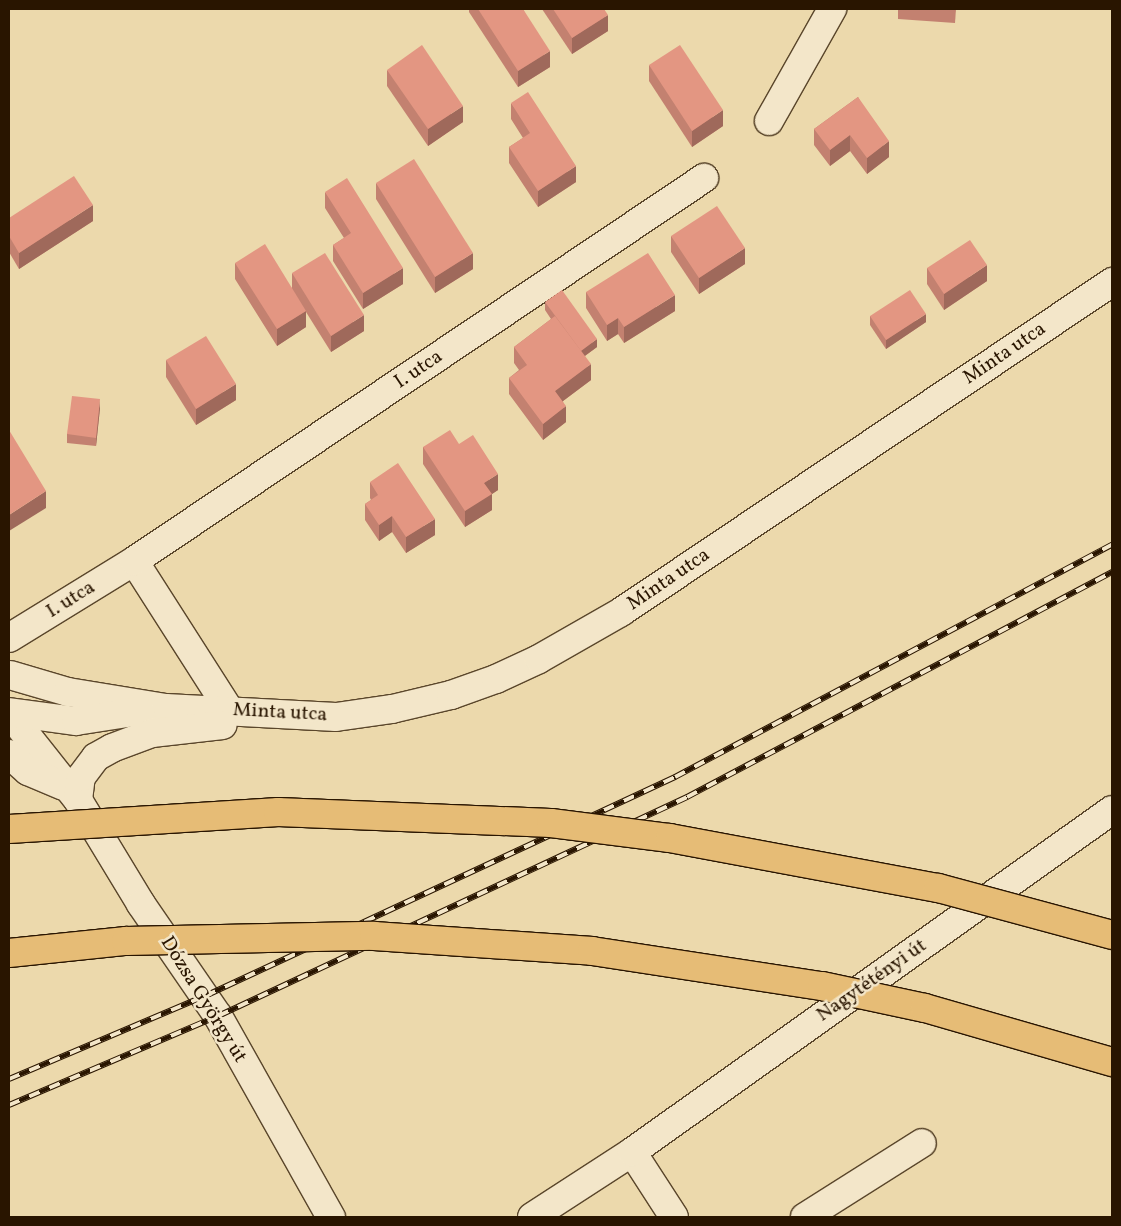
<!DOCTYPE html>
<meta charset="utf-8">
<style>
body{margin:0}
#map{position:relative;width:1121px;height:1226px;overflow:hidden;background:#ecd9ac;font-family:Vollkorn,serif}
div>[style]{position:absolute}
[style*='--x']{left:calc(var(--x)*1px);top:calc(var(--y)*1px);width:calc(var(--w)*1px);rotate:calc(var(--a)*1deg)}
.roads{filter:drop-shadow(1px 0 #5a462b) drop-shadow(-1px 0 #5a462b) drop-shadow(0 1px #5a462b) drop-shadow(0 -1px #5a462b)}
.minor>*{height:28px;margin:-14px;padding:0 14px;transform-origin:14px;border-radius:14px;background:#f3e6c9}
.tertiary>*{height:28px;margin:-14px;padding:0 14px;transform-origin:14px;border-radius:14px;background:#f3e6c9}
.secondary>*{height:28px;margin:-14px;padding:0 14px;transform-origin:14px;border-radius:14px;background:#f3e6c9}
.rail>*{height:5.5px;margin-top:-2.75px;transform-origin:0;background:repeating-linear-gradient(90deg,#f3e6c9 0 11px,#291500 0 22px);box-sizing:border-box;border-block:1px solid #291500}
.bridges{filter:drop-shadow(1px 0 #291500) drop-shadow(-1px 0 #291500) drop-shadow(0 1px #291500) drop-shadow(0 -1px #291500)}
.trunk-bridge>*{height:28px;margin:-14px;padding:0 14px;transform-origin:14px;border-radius:14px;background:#e6bc76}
.wall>*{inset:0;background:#c38170}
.shaded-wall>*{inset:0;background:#9f695b}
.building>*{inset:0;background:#e39682}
span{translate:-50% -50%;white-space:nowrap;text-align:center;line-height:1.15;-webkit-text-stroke:5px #f3e6c9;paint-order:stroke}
.street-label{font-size:20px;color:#291500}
.frame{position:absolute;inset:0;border:10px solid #291500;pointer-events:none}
</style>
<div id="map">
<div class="roads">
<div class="minor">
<i style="--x:769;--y:121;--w:129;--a:-60.6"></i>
<i style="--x:134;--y:561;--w:178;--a:57.4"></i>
<i style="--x:9;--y:638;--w:147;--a:-31.6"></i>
<i style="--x:134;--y:561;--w:687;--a:-33.9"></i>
<i style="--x:9;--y:713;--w:111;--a:51.6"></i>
<i style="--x:78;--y:800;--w:122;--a:58.8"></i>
<i style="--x:141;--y:904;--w:136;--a:55.5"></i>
<i style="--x:218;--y:1016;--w:231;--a:60.7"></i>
<i style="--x:9;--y:754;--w:25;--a:42"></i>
<i style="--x:28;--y:771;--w:38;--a:23"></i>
<i style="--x:632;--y:1152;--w:77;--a:57.1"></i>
<i style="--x:805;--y:1217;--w:138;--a:-32.3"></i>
</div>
<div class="tertiary">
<i style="--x:10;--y:675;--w:60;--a:16.3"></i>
<i style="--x:68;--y:692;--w:99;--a:9.3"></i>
<i style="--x:166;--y:708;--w:170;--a:3"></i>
<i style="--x:336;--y:717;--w:57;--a:-8.1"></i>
<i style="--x:392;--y:709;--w:61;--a:-13.3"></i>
<i style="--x:451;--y:695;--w:48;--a:-19.6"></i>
<i style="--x:496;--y:679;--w:47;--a:-24.9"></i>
<i style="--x:539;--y:659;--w:95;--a:-29.8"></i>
<i style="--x:621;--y:612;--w:592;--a:-33.9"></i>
<i style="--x:9;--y:712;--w:68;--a:7.7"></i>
<i style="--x:76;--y:721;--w:65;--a:-8.9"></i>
<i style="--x:78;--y:800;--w:23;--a:-83"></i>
<i style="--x:81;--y:777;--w:25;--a:-53"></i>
<i style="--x:96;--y:757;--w:18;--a:-29"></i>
<i style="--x:112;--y:748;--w:43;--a:-20.6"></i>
<i style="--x:152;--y:733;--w:71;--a:-6.4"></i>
</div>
<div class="secondary">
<i style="--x:532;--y:1217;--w:119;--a:-33"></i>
<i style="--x:632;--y:1152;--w:589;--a:-35.47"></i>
</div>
</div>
<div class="rail">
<i style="--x:9;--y:1079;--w:213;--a:-23"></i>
<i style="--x:205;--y:996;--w:519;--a:-24.98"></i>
<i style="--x:675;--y:777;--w:495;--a:-28"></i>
<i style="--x:9;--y:1105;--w:227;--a:-23.1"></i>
<i style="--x:218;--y:1016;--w:518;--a:-25.03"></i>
<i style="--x:687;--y:797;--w:481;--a:-27.9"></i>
</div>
<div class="bridges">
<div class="trunk-bridge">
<i style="--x:9;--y:829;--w:270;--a:-3.6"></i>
<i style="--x:278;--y:812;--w:273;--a:2.3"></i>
<i style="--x:551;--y:823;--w:120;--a:7.2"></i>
<i style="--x:670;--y:838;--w:273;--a:10.6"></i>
<i style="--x:938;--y:888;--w:180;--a:15.1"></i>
<i style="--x:9;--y:953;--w:118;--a:-5.9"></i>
<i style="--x:126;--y:941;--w:248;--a:-1.2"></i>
<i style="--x:374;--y:936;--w:219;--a:3.9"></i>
<i style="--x:592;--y:951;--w:233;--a:8.7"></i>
<i style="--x:822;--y:986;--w:105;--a:12.1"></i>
<i style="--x:925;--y:1008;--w:195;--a:16.1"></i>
</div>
</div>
<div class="wall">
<i style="clip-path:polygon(469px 9px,523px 9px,550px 67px,518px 87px,469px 12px)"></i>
<i style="clip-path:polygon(542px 9px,604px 9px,608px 31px,572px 54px)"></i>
<i style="clip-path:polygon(898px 9px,956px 9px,955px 23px,898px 19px)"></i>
<i style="clip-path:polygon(649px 65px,723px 126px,692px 147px,649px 81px)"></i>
<i style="clip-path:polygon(387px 70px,463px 122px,428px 146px,387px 86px)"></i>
<i style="clip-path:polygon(858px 97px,889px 157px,867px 174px,850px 151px,830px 166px,814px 145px,814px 129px)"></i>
<i style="clip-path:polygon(511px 103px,576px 182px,538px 207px,509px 163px,509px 147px,523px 138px,511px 119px)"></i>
<i style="clip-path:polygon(376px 183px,473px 269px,435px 293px,376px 199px)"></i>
<i style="clip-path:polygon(325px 192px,403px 284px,363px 309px,333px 261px,333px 245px,344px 238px,325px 208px)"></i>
<i style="clip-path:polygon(9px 218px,93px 221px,19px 269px,9px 252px)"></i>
<i style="clip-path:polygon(671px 236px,745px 264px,699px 294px,671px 252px)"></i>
<i style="clip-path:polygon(235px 263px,292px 288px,292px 273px,364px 331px,331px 352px,306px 312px,306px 327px,277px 346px,235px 279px)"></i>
<i style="clip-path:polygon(927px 268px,987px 281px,944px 310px,927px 284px)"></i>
<i style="clip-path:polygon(586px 292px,675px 311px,624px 343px,618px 334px,607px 341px,586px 308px)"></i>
<i style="clip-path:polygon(545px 302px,597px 347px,585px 356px,591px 380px,563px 401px,566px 422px,543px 440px,509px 394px,509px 378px,519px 370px,514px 363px,514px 347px,551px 319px,545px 310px)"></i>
<i style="clip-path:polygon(870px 316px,926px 322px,886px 349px,870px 325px)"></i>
<i style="clip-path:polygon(166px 360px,236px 400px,196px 425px,166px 377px)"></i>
<i style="clip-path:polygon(100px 408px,96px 446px,67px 443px,67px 434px)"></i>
<i style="clip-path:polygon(459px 444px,498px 490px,492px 494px,492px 510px,465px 527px,423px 464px,423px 447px)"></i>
<i style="clip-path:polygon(370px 482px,435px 535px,406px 553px,392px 532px,379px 541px,365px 520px,365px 504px,371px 500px,370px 498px)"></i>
</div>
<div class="shaded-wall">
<i style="clip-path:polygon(608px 15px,608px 31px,572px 54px,572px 38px)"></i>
<i style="clip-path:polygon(550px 51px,550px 67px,518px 87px,518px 71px)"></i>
<i style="clip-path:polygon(463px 106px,463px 122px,428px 146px,428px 129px)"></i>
<i style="clip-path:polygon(723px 110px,723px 126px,692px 147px,692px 131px)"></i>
<i style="clip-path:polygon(850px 135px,850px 151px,830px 166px,830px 150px)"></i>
<i style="clip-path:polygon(889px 141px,889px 157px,867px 174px,867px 158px)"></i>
<i style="clip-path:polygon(576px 166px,576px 182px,538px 207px,538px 191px)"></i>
<i style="clip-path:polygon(93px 205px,93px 221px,19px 269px,19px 253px)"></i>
<i style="clip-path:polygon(745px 248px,745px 264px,699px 294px,699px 278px)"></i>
<i style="clip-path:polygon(473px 253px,473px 269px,435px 293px,435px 277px)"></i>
<i style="clip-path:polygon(987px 265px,987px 281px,944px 310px,944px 294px)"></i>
<i style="clip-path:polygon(403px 268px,403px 284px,363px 309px,363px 293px)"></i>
<i style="clip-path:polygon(675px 295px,675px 311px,624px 343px,624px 327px)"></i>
<i style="clip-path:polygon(306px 311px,306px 327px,277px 346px,277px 329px)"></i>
<i style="clip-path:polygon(926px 314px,926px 322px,886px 349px,886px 340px)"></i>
<i style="clip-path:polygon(364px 315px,364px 331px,331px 352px,331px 336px)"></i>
<i style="clip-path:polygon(618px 318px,618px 334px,607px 341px,607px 325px)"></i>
<i style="clip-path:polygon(597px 339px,597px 347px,579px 360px,579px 352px)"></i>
<i style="clip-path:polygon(591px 364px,591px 380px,555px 407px,555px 391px)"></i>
<i style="clip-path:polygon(236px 384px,236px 400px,196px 425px,196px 409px)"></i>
<i style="clip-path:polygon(100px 399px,100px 408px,96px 446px,96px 438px)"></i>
<i style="clip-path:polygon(566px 406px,566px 422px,543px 440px,543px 424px)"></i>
<i style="clip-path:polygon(498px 474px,498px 490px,492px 494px,492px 510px,465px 527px,465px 511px,484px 483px)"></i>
<i style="clip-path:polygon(46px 491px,46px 508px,9px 531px,9px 515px)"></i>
<i style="clip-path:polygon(392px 516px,392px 532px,379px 541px,379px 525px)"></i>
<i style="clip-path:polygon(435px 519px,435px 535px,406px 553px,406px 537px)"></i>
</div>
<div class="building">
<i style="clip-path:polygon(478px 9px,523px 9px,550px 51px,518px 71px)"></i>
<i style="clip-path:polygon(553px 9px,604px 9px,608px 15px,572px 38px)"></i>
<i style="clip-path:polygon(422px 45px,463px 106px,428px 129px,387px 70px)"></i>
<i style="clip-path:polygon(680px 45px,723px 110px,692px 131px,649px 65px)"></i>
<i style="clip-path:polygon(528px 92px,576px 166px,538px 191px,509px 147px,530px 133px,511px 103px)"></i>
<i style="clip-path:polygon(858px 97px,889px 141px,867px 158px,850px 135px,830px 150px,814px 129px)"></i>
<i style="clip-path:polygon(414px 159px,473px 253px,435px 277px,376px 183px)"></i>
<i style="clip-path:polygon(74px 176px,93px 205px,19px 253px,9px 236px,9px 218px)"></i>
<i style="clip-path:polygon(347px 178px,403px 268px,363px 293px,333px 245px,351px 233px,325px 192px)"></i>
<i style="clip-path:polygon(717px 206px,745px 248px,699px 278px,671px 236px)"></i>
<i style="clip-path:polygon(970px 240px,987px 265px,944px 294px,927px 268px)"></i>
<i style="clip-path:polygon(265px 244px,306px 311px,277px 329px,235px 263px)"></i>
<i style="clip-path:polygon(325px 253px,364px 315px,331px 336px,292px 273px)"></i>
<i style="clip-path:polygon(648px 253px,675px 295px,624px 327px,618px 318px,607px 325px,586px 292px)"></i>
<i style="clip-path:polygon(562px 290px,597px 339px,581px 351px,545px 302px)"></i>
<i style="clip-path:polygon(910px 290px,926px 314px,886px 340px,870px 316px)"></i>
<i style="clip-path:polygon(555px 316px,591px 364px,555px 391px,566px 406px,543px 424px,509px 378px,527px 365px,514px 347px)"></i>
<i style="clip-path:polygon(206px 336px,236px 384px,196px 409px,166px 360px)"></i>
<i style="clip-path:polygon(72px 396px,100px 399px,96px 438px,67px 434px)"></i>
<i style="clip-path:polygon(9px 430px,46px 491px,9px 515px)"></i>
<i style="clip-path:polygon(450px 430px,459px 444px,473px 435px,498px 474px,484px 483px,492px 494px,465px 511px,423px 447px)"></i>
<i style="clip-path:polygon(398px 463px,435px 519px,406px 537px,392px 516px,379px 525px,365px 504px,378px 495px,370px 482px)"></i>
</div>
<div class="street-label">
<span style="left:1005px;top:354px;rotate:-34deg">Minta utca</span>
<span style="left:419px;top:370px;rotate:-34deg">I. utca</span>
<span style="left:669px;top:580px;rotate:-34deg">Minta utca</span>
<span style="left:71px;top:600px;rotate:-32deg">I. utca</span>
<span style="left:280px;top:713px;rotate:3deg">Minta utca</span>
<span style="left:872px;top:981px;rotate:-35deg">Nagytétényi út</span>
<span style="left:203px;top:1000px;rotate:58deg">Dózsa György út</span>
</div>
<div class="frame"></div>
</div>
